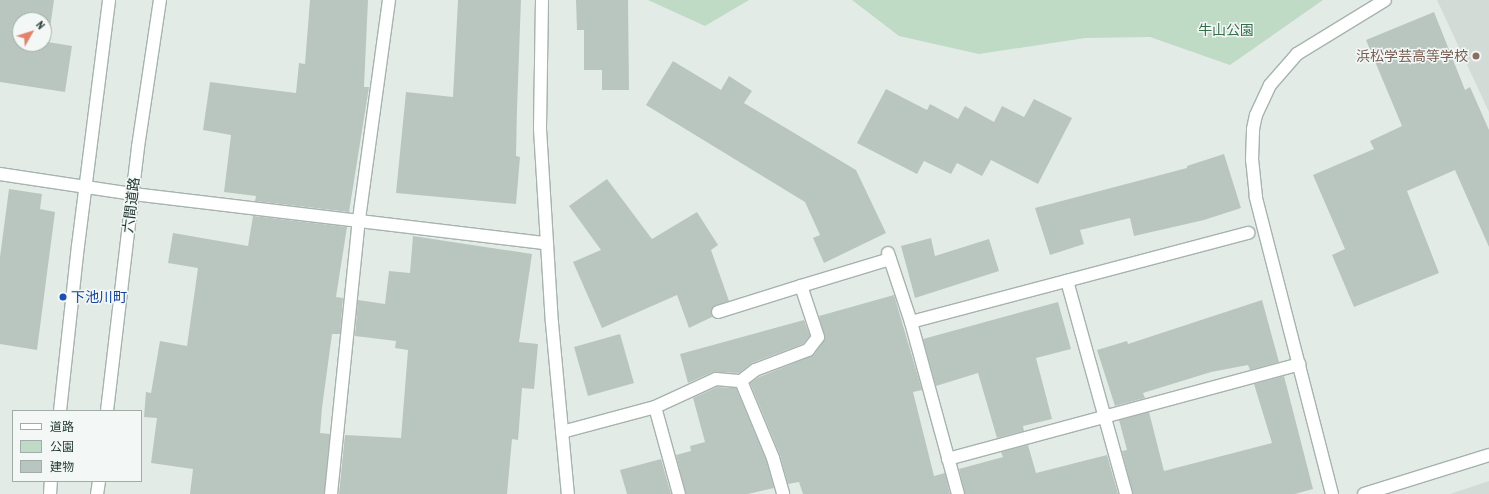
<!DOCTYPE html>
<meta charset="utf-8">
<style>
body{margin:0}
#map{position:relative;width:1489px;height:494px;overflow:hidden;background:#e3ebe7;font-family:"Archivo Narrow","Noto Sans JP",sans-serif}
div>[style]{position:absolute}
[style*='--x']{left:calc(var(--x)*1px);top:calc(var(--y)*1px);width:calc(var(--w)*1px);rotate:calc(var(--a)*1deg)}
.built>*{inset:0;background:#d2dbd6}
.green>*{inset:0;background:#bfdac5}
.building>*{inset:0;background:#b9c6c0}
.roads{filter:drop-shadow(1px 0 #a6b3ae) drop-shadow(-1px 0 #a6b3ae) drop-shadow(0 1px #a6b3ae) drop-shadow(0 -1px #a6b3ae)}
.service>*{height:12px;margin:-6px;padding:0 6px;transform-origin:6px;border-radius:6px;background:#fff}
.minor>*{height:12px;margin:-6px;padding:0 6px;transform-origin:6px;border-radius:6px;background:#fff}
.tertiary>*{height:12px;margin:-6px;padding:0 6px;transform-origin:6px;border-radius:6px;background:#fff}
.dots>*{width:11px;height:11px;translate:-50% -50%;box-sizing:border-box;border:2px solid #f3f8f6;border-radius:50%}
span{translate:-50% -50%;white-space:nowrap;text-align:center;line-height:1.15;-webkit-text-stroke:3px #f3f8f6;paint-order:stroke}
.park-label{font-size:14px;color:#346d47}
.education-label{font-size:14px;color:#785e54}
.right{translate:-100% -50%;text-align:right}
.street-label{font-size:14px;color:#253b34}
.transit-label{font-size:14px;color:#164399}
.left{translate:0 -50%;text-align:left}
.legend{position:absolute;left:12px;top:410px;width:130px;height:72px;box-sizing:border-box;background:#f3f8f6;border:1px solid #a1aca8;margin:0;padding:5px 7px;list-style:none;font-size:12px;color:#253b34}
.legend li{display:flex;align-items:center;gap:8px;height:20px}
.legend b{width:20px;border:1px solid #a1aca8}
.north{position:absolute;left:12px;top:12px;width:40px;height:40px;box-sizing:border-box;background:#f3f8f6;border:1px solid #a1aca8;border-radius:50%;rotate:51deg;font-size:11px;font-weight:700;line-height:16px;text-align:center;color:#253b34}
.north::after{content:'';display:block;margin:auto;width:14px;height:18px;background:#e2826a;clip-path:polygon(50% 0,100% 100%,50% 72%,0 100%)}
</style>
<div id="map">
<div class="built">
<i style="clip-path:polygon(1437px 0,1489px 0,1489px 112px)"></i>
<i style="clip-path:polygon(1489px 481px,1489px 494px,1450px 494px)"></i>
</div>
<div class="green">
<i style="clip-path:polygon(648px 0,749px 0,705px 26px)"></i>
<i style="clip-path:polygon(852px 0,1323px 0,1230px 65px,1150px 37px,1085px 38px,979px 54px,899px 36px)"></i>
</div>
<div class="building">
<i style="clip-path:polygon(evenodd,0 0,54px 0,48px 42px,72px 46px,65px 92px,0 82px,0 0,20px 20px,44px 20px,44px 44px,20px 44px,20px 20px)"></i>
<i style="clip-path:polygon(310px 0,368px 0,364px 87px,369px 87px,349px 212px,255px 201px,256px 196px,224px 192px,231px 135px,203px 130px,210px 82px,296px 93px,299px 63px,305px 64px)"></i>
<i style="clip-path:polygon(458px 0,521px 0,517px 109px,516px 156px,520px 157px,516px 204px,396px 193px,406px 92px,453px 97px)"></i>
<i style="clip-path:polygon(576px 0,628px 0,629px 90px,602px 90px,602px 70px,584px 70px,584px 30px,577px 30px)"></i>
<i style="clip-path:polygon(1434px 12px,1465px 90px,1470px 87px,1489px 130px,1489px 247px,1455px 170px,1407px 191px,1439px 273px,1354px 307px,1332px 255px,1345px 249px,1313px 175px,1374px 149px,1370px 141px,1402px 126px,1366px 40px)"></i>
<i style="clip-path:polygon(673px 61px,721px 90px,729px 76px,752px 91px,744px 103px,856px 170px,886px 233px,824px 263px,813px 238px,820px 235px,805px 202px,646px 105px)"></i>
<i style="clip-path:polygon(886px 89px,927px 110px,930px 104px,958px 119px,965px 106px,994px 122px,1002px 106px,1024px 117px,1034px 99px,1072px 118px,1038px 184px,991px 160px,982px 176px,957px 163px,951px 174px,924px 161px,917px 174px,857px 143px)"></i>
<i style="clip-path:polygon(1224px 154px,1241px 208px,1204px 220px,1134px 236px,1130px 218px,1080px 230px,1084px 244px,1050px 255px,1035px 208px,1187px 168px,1187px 166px)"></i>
<i style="clip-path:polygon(607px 179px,652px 239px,697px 212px,718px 245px,711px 250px,729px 301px,713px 307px,711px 311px,712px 317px,689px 328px,677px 295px,602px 328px,573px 262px,601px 250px,569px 206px)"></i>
<i style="clip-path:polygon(9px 189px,42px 194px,40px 209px,55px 212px,37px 350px,0 344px,0 257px)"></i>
<i style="clip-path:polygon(253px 216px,347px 227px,336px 297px,343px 298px,340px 334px,332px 334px,322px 408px,320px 433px,330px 434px,324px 494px,190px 494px,193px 469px,151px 463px,157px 418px,144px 417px,146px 392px,151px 393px,160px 341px,187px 346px,198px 268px,168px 263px,173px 233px,248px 246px)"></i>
<i style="clip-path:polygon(413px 236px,532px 254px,519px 342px,538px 344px,534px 389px,522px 388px,518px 440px,512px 439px,507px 494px,339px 494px,345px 435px,401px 438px,408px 350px,395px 348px,396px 341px,355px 336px,358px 300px,385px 304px,389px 271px,410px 273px)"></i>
<i style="clip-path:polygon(931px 238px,935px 256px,989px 239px,999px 271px,915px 298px,901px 246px)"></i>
<i style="clip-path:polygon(894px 295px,922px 390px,913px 392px,934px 476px,945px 473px,950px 494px,803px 494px,799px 482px,788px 484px,780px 455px,750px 383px,759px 377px,814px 355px,825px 338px,819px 316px)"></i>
<i style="clip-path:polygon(1262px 300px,1279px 362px,1250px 370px,1248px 365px,1211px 372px,1143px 393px,1145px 398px,1115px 406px,1097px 350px,1127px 341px,1128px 344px)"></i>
<i style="clip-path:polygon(1058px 302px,1071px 349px,1036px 358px,1052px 419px,1023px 426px,1024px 431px,997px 438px,978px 373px,936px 386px,923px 339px)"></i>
<i style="clip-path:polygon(804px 320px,810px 336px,803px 344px,752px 363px,739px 373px,713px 372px,688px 383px,680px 354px)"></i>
<i style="clip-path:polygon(620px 334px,634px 383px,588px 396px,574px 347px)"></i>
<i style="clip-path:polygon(1284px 376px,1313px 489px,1295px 494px,1133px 494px,1122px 451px,1127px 450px,1119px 420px,1149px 412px,1164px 471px,1272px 443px,1254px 384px)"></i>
<i style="clip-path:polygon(717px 387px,736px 388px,766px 460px,774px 488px,748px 494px,686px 494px,676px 455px,691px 451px,690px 446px,705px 442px,693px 398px)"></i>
<i style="clip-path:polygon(1028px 445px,1036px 473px,1107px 455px,1118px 494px,965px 494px,959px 469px,1003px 457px,1001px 452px)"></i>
<i style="clip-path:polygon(661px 459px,671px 494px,627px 494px,620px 470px)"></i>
</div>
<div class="roads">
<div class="service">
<i style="--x:888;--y:253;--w:73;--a:71.6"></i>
<i style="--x:1067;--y:281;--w:221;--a:74.5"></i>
<i style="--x:718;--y:312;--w:87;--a:-17.4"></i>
<i style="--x:741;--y:381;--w:18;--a:-38"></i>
<i style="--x:755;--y:370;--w:57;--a:-20.7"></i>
<i style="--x:808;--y:350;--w:16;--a:-52"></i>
<i style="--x:818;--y:337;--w:54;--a:-108.4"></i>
<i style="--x:801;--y:286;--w:93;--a:-16.9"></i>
<i style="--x:655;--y:407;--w:67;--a:-24.7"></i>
<i style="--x:716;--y:379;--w:25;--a:5"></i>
<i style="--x:741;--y:381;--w:83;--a:67.4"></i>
<i style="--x:773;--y:458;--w:37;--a:74"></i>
<i style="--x:562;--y:432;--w:96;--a:-15"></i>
<i style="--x:655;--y:407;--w:90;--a:74.6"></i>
<i style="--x:948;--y:459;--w:364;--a:-15.1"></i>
<i style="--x:958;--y:494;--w:178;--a:-105.3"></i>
<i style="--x:911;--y:322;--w:349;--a:-14.8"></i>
</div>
<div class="minor">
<i style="--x:542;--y:0;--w:129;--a:90.9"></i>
<i style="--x:540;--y:129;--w:194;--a:86.5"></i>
<i style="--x:552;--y:323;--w:172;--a:84.7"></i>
<i style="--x:0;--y:174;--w:134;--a:8.6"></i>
<i style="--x:133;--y:194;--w:416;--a:6.8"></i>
<i style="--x:331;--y:494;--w:276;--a:-84.2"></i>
<i style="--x:359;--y:219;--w:221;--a:-82.2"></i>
<i style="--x:1364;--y:494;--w:131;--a:-17.3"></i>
</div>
<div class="tertiary">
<i style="--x:60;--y:411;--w:166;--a:-83.8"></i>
<i style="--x:78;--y:246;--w:248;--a:-82.8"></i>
<i style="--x:107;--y:411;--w:266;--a:-83.3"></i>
<i style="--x:138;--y:147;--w:149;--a:-81.5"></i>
<i style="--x:50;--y:494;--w:13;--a:-86"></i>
<i style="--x:97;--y:494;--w:13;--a:-81"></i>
<i style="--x:1332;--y:494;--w:307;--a:-104.4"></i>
<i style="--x:1256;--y:197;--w:37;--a:-96"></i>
<i style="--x:1252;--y:160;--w:31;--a:-88"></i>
<i style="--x:1253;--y:129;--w:14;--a:-78"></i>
<i style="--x:1256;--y:115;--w:33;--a:-65"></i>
<i style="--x:1270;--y:85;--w:41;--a:-48.9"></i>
<i style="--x:1297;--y:54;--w:103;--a:-31.5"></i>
</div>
</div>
<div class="dots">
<i style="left:1476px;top:56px;background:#8d6e63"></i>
<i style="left:63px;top:297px;background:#1a4fb4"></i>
</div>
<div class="park-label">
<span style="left:1226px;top:30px">牛山公園</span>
</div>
<div class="education-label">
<span class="right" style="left:1468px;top:56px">浜松学芸高等学校</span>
</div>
<div class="street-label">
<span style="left:131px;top:205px;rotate:-83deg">六間道路</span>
</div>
<div class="transit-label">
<span class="left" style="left:71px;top:297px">下池川町</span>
</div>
<ul class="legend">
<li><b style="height:5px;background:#fff"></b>道路</li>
<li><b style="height:11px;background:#bfdac5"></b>公園</li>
<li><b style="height:11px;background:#b9c6c0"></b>建物</li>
</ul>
<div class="north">N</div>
</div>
